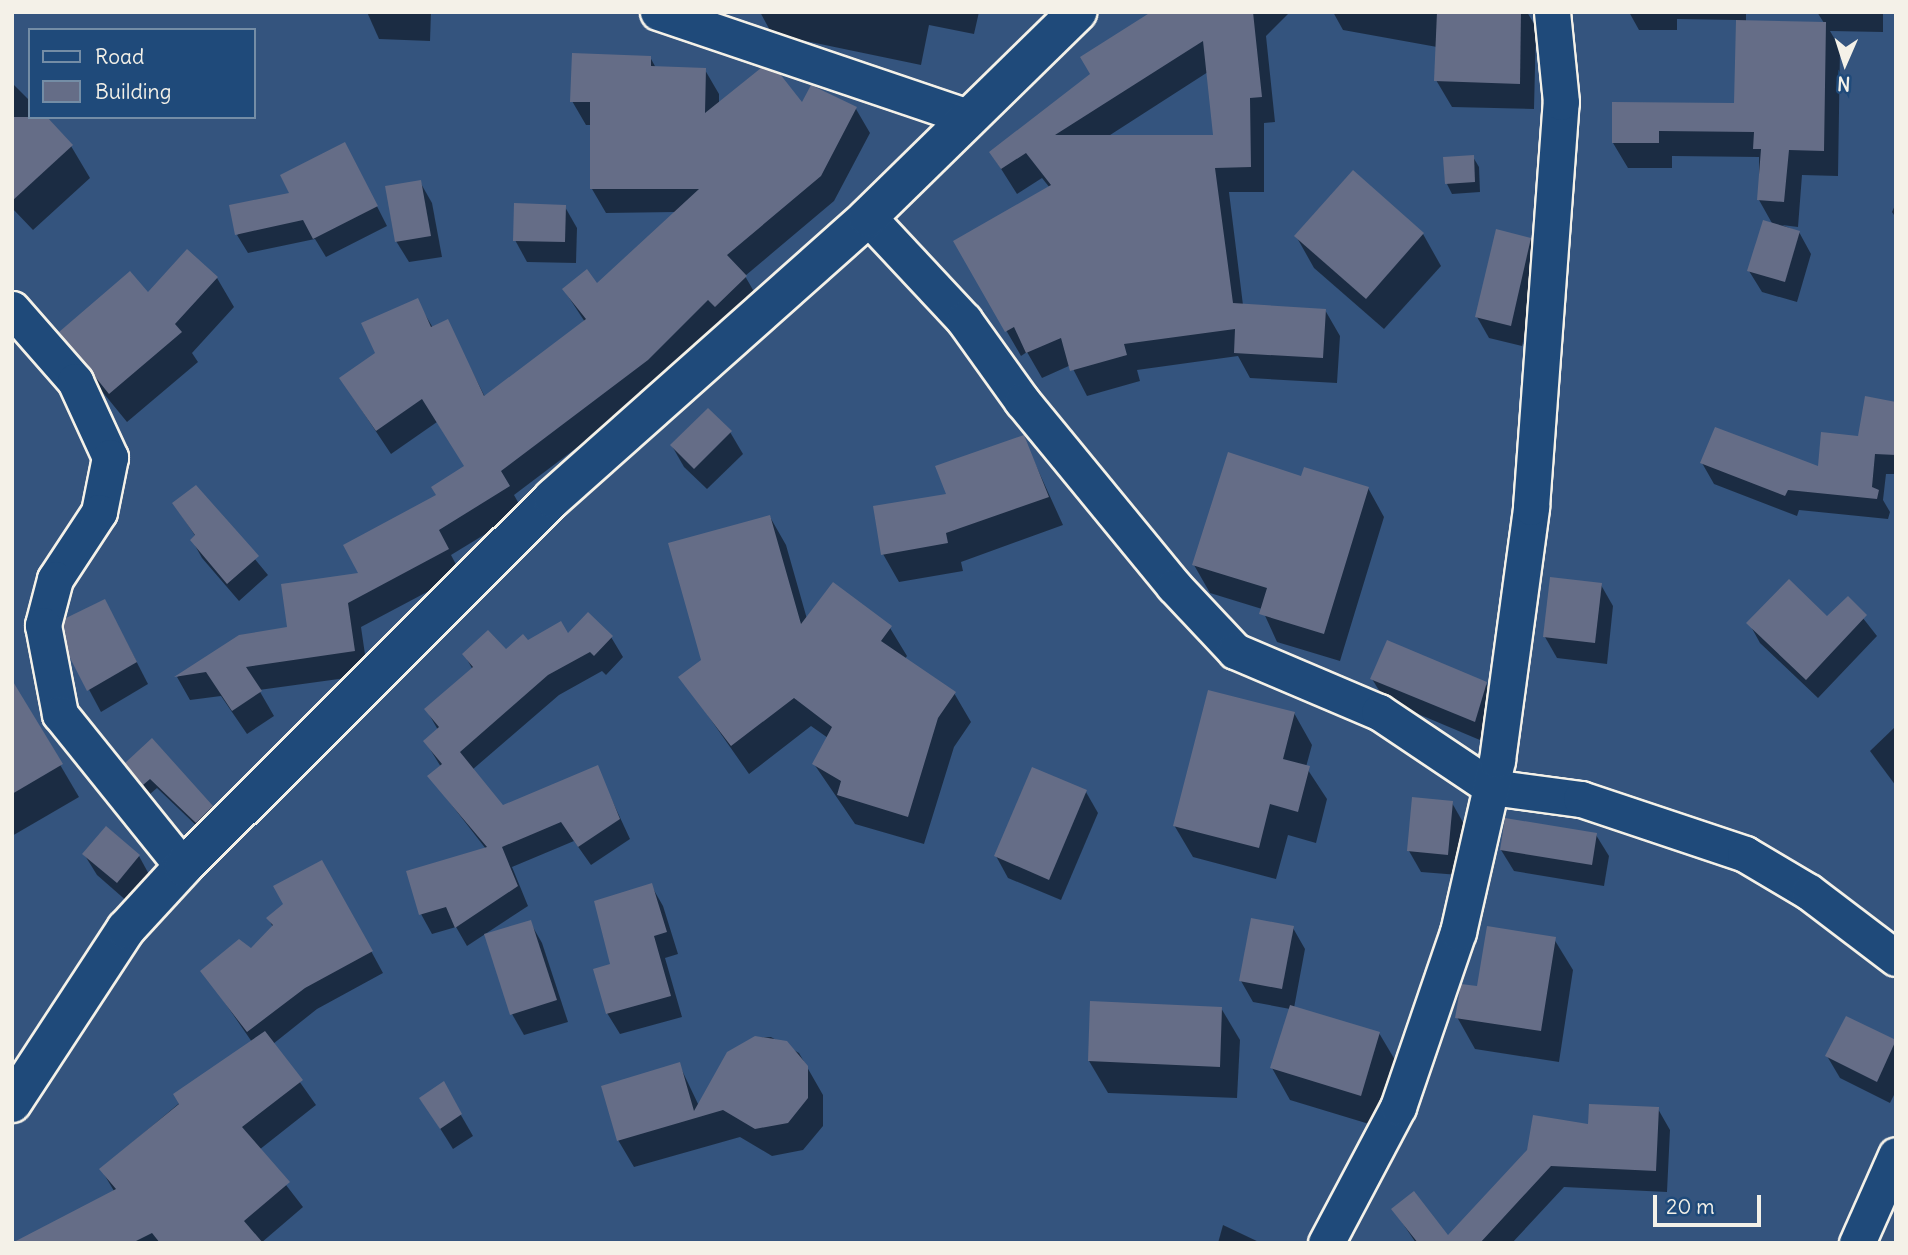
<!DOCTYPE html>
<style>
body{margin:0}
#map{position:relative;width:1908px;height:1255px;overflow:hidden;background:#34547e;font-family:Delius,sans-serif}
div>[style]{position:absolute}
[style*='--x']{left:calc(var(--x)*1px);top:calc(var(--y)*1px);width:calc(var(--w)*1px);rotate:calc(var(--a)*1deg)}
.shadow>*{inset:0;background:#0007}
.building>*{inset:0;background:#656d87}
.roads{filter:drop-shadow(2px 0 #f4f1e8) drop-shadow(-2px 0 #f4f1e8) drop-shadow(0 2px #f4f1e8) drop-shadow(0 -2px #f4f1e8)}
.street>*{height:35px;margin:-17.5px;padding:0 17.5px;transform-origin:17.5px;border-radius:17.5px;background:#1f4a7a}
.secondary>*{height:38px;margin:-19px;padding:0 19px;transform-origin:19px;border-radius:19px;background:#1f4a7a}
span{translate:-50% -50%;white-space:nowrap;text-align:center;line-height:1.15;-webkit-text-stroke:7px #1f4a7a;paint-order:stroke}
.frame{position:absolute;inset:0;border:14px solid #f4f1e8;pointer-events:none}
.legend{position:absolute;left:28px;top:28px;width:228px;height:91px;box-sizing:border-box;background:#1f4a7a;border:2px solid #748da6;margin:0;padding:9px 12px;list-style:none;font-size:21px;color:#f4f1e8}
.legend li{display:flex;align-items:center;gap:14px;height:35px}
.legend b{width:35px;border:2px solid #748da6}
.north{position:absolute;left:1810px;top:28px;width:70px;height:70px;-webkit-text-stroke:5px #1f4a7a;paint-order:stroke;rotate:183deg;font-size:19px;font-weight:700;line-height:28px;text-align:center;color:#f4f1e8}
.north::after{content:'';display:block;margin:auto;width:24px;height:32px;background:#f4f1e8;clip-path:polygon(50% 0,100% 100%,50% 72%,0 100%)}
.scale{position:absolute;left:1653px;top:1195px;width:108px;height:32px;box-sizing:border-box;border:4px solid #f4f1e8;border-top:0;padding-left:9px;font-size:21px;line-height:24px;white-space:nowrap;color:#f4f1e8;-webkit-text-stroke:5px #1f4a7a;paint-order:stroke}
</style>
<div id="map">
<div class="shadow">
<i style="clip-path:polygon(367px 12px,431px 12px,430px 41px,379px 39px)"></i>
<i style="clip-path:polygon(760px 12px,979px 12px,974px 34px,929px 25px,921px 65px,772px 34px)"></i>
<i style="clip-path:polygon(evenodd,1154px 12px,1290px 12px,1266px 36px,1275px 122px,1264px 123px,1264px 192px,1229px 192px,1243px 305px,1325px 310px,1340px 336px,1337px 383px,1250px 378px,1238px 356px,1137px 370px,1140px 381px,1087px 396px,1071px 365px,1042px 378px,1027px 352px,1021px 356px,955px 242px,1050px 188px,1042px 178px,1017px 194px,991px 153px,1092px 75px,1154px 12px,1208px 72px,1215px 137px,1107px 137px,1208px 72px)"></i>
<i style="clip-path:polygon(1333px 12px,1527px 12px,1536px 27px,1534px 109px,1452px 107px,1436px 80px,1437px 47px,1343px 30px)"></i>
<i style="clip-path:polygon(1629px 12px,1746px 12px,1746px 22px,1824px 23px,1817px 12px,1883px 12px,1883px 32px,1830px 31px,1840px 48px,1838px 176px,1802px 175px,1798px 227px,1782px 225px,1799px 232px,1811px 254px,1797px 302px,1762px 292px,1749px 271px,1773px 225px,1759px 200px,1759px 157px,1672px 156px,1672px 168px,1628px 168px,1613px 143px,1736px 105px,1737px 20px,1677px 19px,1677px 30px,1639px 30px)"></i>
<i style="clip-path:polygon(650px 57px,656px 68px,705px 70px,719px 94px,719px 104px,856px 109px,870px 133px,834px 201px,745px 276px,760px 302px,661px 384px,514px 495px,523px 511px,451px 555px,461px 574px,361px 627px,368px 675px,259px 690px,274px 716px,247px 734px,221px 696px,190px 700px,177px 677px,239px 636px,289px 629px,361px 574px,466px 467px,437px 422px,391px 454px,341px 379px,377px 354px,417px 301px,433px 328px,447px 322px,485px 397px,585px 322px,564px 290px,597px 285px,676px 212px,606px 213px,592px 189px,592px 125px,586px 125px,572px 101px)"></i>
<i style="clip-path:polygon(12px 83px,30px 101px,30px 117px,71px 146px,90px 178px,33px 230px,12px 208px)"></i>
<i style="clip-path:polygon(1473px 157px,1479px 167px,1480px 192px,1452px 194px,1447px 184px)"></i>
<i style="clip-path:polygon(355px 163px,387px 226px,326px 257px,315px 239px,248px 253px,237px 235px,291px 194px)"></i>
<i style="clip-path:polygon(420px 182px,432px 203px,442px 257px,409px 262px,396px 241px)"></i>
<i style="clip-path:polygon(1896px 203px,1896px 218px,1892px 212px)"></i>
<i style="clip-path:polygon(565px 207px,577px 228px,576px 263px,527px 262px,515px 240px)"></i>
<i style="clip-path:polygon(1423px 234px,1441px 266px,1384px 329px,1314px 268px,1296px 236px)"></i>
<i style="clip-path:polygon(1530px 239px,1542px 261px,1522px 346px,1489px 338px,1477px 317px)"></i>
<i style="clip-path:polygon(217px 278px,234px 307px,192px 353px,198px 362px,127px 422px,78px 362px,61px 332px,148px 295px)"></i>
<i style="clip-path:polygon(1896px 404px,1896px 474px,1886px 474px,1883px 500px,1890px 512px,1888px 519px,1799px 510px,1797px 516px,1714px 484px,1702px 463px,1819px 469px)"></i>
<i style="clip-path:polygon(730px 432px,743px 454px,707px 489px,684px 467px,672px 446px)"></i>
<i style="clip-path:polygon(1023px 437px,1063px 525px,961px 562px,963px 571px,899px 582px,883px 554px)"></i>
<i style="clip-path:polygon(1303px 478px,1368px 488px,1384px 517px,1340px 661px,1277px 642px,1262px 609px,1210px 593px,1194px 565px)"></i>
<i style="clip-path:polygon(196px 488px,268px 575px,239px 601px,202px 558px,192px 540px,196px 537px,174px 504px)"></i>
<i style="clip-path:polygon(770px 517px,786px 545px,807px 619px,890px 628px,907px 656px,904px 660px,954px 693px,971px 722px,954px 747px,924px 844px,855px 824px,814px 764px,828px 738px,811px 726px,749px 774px,681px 677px,703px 660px)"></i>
<i style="clip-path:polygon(1601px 585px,1613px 606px,1607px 664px,1557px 658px,1545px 637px)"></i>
<i style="clip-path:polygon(1848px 599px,1877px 636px,1818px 698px,1760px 643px,1749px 623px,1827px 618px)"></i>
<i style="clip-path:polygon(116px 622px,148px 684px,101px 712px,71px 656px)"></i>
<i style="clip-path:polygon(567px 636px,611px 637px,623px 657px,606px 675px,602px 671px,559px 695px,472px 770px,503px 807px,597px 768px,630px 839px,591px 865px,574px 841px,512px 867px,528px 906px,467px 946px,456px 927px,432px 934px,421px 914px,486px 849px,430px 777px,441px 767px,425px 741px,438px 730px,426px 709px,473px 670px,464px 654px,506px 651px)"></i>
<i style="clip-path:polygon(1372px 679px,1486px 684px,1498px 705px,1487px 743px,1385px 700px)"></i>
<i style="clip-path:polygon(19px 695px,79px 797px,12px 836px,12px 699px)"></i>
<i style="clip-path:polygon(1294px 713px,1312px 745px,1306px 767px,1327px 799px,1316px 843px,1288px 835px,1276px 879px,1193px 857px,1174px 825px)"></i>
<i style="clip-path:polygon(1896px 726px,1896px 786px,1870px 751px)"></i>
<i style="clip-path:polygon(127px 763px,212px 807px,218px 817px,203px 832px,157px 788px,150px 794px)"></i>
<i style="clip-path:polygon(1086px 792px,1098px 813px,1061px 900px,1008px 878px,996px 856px)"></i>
<i style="clip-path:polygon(1452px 803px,1464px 824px,1459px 875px,1421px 872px,1409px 851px)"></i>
<i style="clip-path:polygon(1596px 835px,1609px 856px,1604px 886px,1514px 871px,1501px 850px)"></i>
<i style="clip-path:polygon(84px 854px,139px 856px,151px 878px,129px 903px,97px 875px)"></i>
<i style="clip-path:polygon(334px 883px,383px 973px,317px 1009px,273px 1044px,316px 1105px,259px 1150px,303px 1207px,261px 1243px,36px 1243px,114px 1191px,101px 1169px,252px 1042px,203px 971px,251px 951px,273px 927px,268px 918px)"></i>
<i style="clip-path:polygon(651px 885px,663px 906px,678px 954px,665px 958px,682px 1017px,620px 1034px,607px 1013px,612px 966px)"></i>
<i style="clip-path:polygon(530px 922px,542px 943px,568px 1022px,524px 1035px,512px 1014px)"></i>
<i style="clip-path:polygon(1293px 928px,1305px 949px,1294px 1008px,1379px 1033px,1398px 1065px,1379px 1127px,1290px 1100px,1272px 1068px,1290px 1009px,1253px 1002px,1241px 981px)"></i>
<i style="clip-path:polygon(1554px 939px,1573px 970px,1559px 1062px,1475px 1049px,1457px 1017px,1478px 988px)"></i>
<i style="clip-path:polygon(1221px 1008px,1240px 1040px,1237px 1098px,1108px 1093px,1089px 1061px)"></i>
<i style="clip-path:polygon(1847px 1018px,1896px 1042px,1896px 1091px,1890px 1103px,1840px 1078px,1827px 1056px)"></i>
<i style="clip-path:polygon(771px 1037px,799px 1053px,823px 1095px,823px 1126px,803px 1150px,772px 1156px,740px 1137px,634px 1167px,618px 1140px,679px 1064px,699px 1106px,755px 1038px)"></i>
<i style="clip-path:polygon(443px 1084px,473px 1136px,453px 1149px,421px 1098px)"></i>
<i style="clip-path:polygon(1658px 1109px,1670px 1130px,1667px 1192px,1564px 1187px,1512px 1243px,1416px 1243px,1393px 1209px,1448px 1237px,1589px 1126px)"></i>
<i style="clip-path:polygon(1223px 1225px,1261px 1243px,1218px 1243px)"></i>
</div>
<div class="building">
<i style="clip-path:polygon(evenodd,1151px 12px,1253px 12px,1262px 97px,1250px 98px,1251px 167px,1215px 168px,1233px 303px,1326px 309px,1323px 358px,1234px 353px,1235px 329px,1124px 344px,1127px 355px,1070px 371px,1061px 338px,1026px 353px,1014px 327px,1005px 332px,953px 241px,1051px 185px,1026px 153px,1001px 169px,989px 152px,1090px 74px,1080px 57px,1151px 12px,1203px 41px,1213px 135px,1055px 135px,1203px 41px)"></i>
<i style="clip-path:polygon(1437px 12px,1521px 12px,1520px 84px,1434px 81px)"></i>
<i style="clip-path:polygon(1736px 20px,1826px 22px,1824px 151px,1789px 150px,1784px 202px,1757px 200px,1761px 149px,1753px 149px,1754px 132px,1659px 131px,1659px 143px,1612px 143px,1612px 102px,1734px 103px)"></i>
<i style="clip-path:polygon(572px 53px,651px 56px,651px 66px,706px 68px,705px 113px,761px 68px,780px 74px,802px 102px,811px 85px,857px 107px,821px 176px,727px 255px,747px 276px,715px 307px,708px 300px,648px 360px,501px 471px,510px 486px,439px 530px,449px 549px,348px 603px,355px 651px,246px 667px,262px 691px,232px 711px,206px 672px,174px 677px,239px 635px,287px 627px,281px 584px,358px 573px,343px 545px,436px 495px,431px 487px,464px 466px,422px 399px,376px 431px,339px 378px,375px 353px,361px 323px,418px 298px,431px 327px,448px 319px,484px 396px,586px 319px,562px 289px,587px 269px,597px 283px,699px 189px,590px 189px,590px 102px,570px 102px)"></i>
<i style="clip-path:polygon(12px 117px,47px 117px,73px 145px,12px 201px)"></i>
<i style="clip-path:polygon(345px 142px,378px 206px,313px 239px,303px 220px,235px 235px,229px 205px,289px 193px,280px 175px)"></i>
<i style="clip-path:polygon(1474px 155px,1475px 182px,1445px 184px,1443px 157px)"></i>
<i style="clip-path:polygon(1353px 170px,1424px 233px,1366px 299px,1294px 236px)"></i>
<i style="clip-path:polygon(421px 180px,431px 236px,395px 242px,385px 186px)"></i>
<i style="clip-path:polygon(514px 203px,566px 205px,565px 242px,513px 241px)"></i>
<i style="clip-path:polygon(1763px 220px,1800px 231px,1785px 282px,1747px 271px)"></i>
<i style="clip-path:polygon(1496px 229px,1531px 238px,1511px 326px,1475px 317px)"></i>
<i style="clip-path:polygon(187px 249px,218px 277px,175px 324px,182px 332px,109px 394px,59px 332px,130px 271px,148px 292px)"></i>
<i style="clip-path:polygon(1865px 396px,1896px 402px,1896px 455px,1875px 454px,1872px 487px,1879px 490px,1877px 499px,1788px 490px,1785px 496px,1700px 463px,1715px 427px,1818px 466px,1821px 432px,1858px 436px)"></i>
<i style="clip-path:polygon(708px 408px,732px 431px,694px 469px,670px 445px)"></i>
<i style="clip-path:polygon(1024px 435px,1049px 497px,946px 533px,948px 543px,881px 555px,873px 506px,946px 494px,935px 466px)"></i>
<i style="clip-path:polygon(1228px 452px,1301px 476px,1304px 467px,1369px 487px,1324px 634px,1259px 614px,1267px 588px,1192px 565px)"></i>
<i style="clip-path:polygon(196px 485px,259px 556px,227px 584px,190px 540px,195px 535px,172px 503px)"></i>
<i style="clip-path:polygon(770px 515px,801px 624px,833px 582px,892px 626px,881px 641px,956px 692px,938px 718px,908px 817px,837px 795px,841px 781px,812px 764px,832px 727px,794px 698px,731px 746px,678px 677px,701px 660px,668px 543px)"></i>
<i style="clip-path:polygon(1550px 577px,1602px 583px,1595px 643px,1543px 637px)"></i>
<i style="clip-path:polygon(1789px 579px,1827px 616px,1848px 596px,1867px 615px,1806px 680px,1746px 623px)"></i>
<i style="clip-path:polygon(105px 599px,137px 662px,87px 691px,69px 656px,64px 626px,66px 618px)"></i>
<i style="clip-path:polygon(588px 612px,613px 636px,594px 656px,590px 652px,548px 675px,460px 752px,503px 805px,598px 765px,620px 819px,578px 847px,561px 822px,502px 847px,518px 886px,455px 928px,446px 907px,419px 915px,406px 871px,487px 847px,427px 776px,442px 764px,423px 741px,439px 727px,424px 709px,473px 667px,462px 654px,488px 630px,506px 649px,523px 634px,528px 640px,561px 621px,568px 633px)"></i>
<i style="clip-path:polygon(1387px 640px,1487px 682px,1475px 722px,1370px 679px)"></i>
<i style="clip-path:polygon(12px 680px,63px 764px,12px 794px)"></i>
<i style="clip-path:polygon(1208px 690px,1295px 712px,1283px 759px,1310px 766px,1298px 812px,1270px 804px,1259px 848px,1173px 826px)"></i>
<i style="clip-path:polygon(152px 738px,213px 806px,196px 823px,150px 779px,143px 785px,125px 763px)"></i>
<i style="clip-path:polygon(1032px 767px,1087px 790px,1049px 880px,994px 856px)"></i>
<i style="clip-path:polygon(1412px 797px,1453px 801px,1448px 855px,1407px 851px)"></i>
<i style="clip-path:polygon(1505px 818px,1597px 833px,1592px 865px,1500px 850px)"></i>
<i style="clip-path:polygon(106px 826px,140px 855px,117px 883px,82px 854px)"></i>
<i style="clip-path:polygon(322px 860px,373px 951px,305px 988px,247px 1032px,200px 971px,239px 939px,251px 948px,273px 925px,266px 918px,283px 904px,273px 886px)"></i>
<i style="clip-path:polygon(652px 883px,667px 932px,654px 936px,671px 996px,606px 1014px,593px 969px,610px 964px,594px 901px)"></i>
<i style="clip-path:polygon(1251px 918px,1294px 926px,1282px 989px,1239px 981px)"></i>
<i style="clip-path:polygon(531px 920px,557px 1000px,510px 1015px,484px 934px)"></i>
<i style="clip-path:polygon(1487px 926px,1556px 937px,1541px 1031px,1455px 1018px,1461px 984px,1477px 986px)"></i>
<i style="clip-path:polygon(1090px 1001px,1222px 1007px,1220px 1067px,1088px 1061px)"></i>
<i style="clip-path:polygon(1290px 1005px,1380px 1032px,1361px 1096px,1270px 1068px)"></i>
<i style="clip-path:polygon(1846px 1016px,1896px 1040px,1877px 1082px,1825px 1056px)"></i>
<i style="clip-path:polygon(265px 1031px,303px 1080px,242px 1127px,290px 1182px,244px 1221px,263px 1243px,160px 1243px,152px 1233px,132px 1243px,12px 1243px,116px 1189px,99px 1169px,179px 1104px,173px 1094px)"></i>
<i style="clip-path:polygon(755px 1036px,787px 1041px,808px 1066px,808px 1098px,788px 1123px,755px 1129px,723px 1110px,617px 1141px,601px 1086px,680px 1062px,694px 1111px,727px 1052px)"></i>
<i style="clip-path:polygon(444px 1081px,462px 1114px,440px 1129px,419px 1098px)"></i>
<i style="clip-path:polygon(1589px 1104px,1659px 1107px,1656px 1171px,1551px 1166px,1480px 1243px,1418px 1243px,1391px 1209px,1414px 1191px,1448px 1235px,1527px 1150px,1533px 1115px,1588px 1124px)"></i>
</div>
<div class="roads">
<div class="street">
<i style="--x:658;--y:12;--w:327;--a:18.7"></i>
<i style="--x:868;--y:217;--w:141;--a:47"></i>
<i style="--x:964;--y:320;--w:100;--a:54.4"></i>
<i style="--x:1022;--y:401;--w:239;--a:50.6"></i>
<i style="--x:1174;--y:586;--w:89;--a:46.8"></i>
<i style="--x:1235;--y:651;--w:156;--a:23"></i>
<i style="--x:1379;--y:712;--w:135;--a:33.8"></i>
<i style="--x:1491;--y:787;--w:91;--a:7.6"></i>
<i style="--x:1581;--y:799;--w:173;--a:18.5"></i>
<i style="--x:1745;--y:854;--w:74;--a:30.7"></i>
<i style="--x:1809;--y:892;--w:109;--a:37.2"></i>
<i style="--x:12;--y:309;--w:96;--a:48.8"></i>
<i style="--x:75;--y:381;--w:84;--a:65.3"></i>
<i style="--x:110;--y:457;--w:56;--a:101.3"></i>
<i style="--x:99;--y:512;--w:80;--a:123.3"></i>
<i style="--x:55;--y:579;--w:48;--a:104.6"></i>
<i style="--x:43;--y:625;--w:91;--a:79.2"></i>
<i style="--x:60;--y:714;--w:196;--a:51.2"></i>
<i style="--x:1326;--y:1243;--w:154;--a:-62.1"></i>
<i style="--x:1398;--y:1107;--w:185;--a:-71.1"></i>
<i style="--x:1458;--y:932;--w:176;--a:-77.2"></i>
<i style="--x:1497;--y:760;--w:255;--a:-82.3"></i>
<i style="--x:1531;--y:507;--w:406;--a:-85.8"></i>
<i style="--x:1561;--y:102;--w:90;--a:-95.7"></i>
<i style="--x:1857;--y:1243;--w:96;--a:-66.1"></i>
</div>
<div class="secondary">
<i style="--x:12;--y:1103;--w:208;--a:-56.8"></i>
<i style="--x:126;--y:929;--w:84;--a:-47.4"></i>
<i style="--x:183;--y:867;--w:523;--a:-44.92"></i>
<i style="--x:553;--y:498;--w:422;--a:-41.7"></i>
<i style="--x:868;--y:217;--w:293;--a:-44.4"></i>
</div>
</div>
<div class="frame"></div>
<ul class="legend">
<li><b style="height:9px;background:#1f4a7a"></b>Road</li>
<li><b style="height:19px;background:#656d87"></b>Building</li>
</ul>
<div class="north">N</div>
<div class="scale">20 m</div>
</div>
